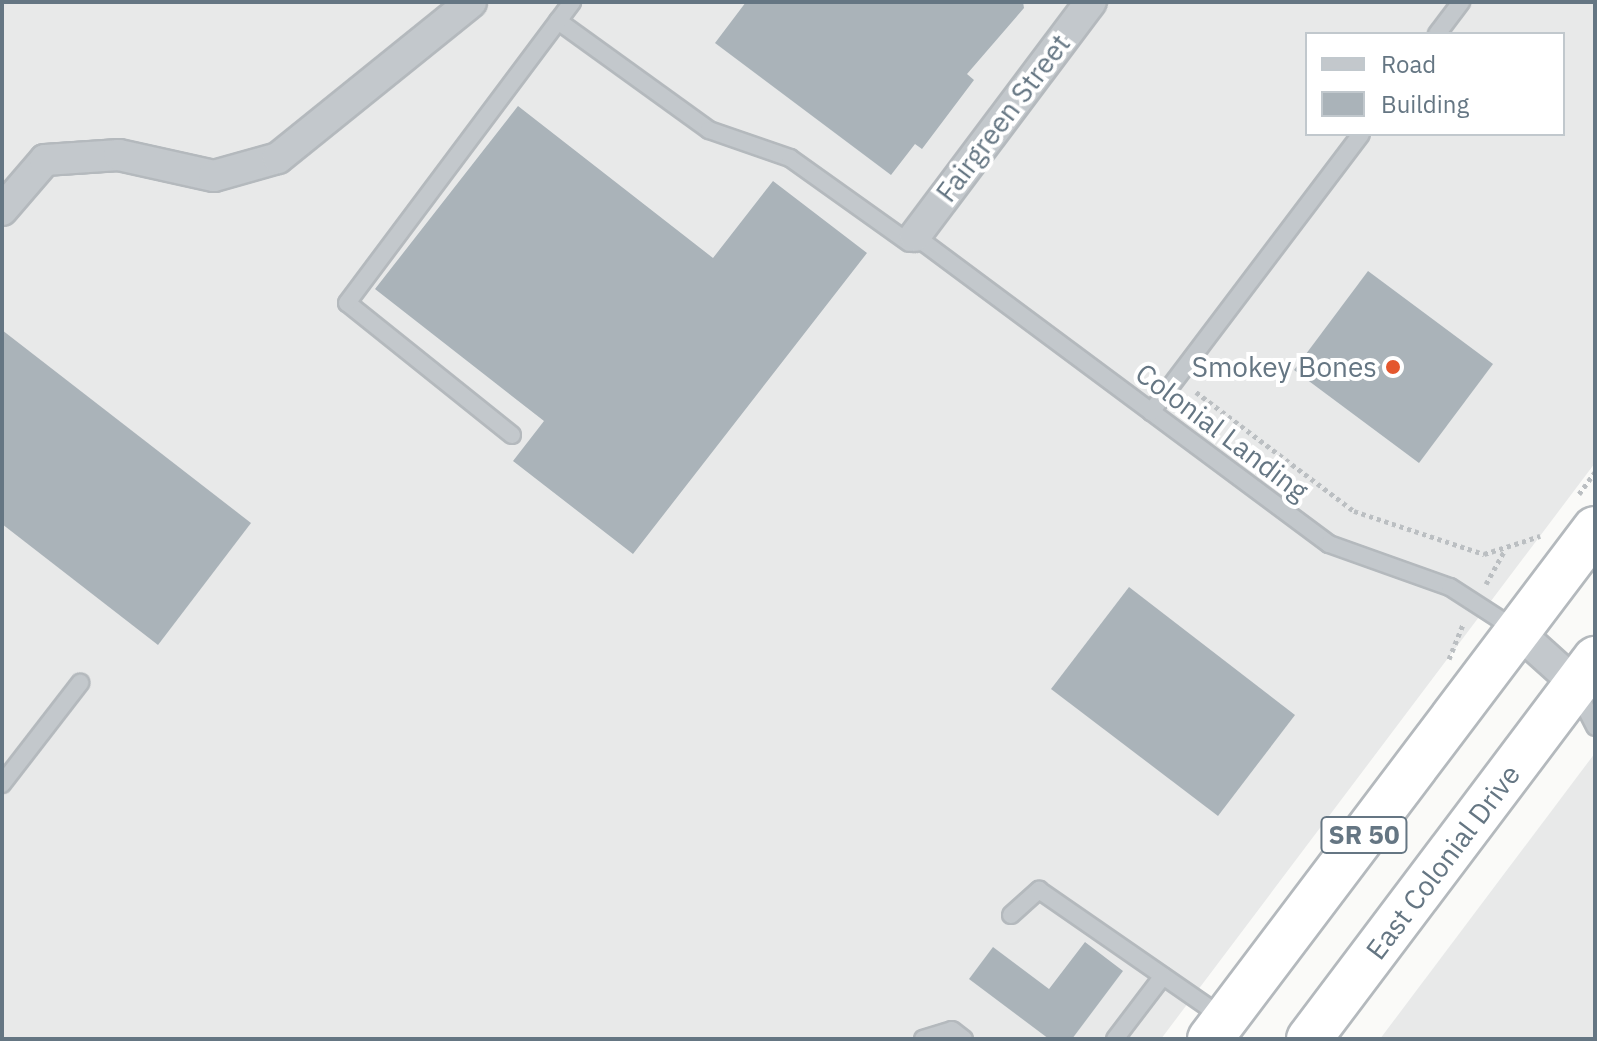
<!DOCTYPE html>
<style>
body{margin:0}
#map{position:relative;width:1597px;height:1041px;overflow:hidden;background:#fafaf8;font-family:"IBM Plex Sans",sans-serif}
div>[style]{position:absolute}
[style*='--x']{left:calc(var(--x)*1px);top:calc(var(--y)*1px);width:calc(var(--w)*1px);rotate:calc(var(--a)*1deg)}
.built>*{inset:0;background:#e8e9e9}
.building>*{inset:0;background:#aab3b9}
.path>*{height:5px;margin-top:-2.5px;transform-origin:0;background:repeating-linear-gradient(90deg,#bbbfc2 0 4px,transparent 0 8px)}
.roads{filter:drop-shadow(2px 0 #b4b9bd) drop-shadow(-2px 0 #b4b9bd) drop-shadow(0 2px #b4b9bd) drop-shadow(0 -2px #b4b9bd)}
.service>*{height:16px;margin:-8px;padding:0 8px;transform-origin:8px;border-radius:8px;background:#c3c8cc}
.minor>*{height:30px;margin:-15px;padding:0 15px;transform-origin:15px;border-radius:15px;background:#c3c8cc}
.trunk>*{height:44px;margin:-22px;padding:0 22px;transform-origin:22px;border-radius:22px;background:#fff}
.dots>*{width:22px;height:22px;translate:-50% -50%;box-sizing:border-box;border:4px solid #fff;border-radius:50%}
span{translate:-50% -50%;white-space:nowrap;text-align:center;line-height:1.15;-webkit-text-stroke:8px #fff;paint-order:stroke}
.shield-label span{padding:2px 6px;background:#fff;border:2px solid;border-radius:6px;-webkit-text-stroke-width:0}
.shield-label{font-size:26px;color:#657683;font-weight:700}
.street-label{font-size:28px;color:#657683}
.poi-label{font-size:28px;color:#657683}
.right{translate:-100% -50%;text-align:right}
.frame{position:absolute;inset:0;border:4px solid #657683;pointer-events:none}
.legend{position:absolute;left:1305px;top:32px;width:260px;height:104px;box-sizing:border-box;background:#fff;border:2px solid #c1c8cd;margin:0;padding:10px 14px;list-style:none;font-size:24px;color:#657683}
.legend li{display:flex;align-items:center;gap:16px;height:40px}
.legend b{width:40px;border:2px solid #c1c8cd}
</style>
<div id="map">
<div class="built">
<i style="clip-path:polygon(evenodd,2px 2px,1595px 2px,1595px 463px,1161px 1039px,2px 1039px,2px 2px,1307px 34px,1563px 34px,1563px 134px,1307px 134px,1307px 34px)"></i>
<i style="clip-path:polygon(1595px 753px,1595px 1039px,1380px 1039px)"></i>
</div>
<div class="building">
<i style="clip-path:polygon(746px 2px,1023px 2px,1024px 8px,967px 74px,974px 80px,922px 149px,915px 144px,891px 175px,715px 43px)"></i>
<i style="clip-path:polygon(518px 106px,713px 258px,773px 181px,867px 253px,633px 554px,513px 461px,544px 421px,375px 289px)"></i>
<i style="clip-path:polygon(1368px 271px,1493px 364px,1419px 463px,1294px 370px)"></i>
<i style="clip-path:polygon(2px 330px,251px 523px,158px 645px,2px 524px)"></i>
<i style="clip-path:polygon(1129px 587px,1295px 715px,1218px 816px,1051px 689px)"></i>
<i style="clip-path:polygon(1085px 942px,1123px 971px,1072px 1039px,1049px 1039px,969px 979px,993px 947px,1049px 989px)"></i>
</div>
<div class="path">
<i style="--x:1196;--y:392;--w:198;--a:37"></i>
<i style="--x:1354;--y:511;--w:137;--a:18.3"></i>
<i style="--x:1484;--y:554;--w:59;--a:-17.8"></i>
<i style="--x:1579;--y:494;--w:27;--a:-54"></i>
<i style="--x:1486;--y:584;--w:39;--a:-61"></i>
<i style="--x:1449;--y:659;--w:38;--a:-68"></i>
</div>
<div class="roads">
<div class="service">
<i style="--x:558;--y:21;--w:186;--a:35.8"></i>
<i style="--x:709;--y:130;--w:86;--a:19.1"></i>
<i style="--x:790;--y:158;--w:146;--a:35.5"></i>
<i style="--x:1437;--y:34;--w:40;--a:-53"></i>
<i style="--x:915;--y:236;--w:516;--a:36.65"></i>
<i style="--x:1329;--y:544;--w:128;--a:19.6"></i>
<i style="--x:1450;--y:587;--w:77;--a:32.9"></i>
<i style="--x:1151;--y:412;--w:348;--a:-52.9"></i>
<i style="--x:512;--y:435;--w:211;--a:-141.3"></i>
<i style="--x:347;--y:303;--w:376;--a:-53.2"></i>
<i style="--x:1578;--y:693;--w:38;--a:63"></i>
<i style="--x:2;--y:784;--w:128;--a:-52.3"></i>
<i style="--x:1011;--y:915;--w:38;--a:-42"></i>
<i style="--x:1039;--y:890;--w:225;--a:34.7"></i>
<i style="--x:923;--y:1039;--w:30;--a:-17"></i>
<i style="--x:952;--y:1030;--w:15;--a:37"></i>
<i style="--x:1115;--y:1039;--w:79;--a:-52.7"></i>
</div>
<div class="minor">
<i style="--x:2;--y:210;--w:66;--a:-49.3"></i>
<i style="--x:45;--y:160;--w:74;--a:-3.9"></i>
<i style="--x:119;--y:155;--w:97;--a:12.5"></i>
<i style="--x:214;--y:176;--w:66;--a:-15.7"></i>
<i style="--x:278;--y:158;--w:248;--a:-38.9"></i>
<i style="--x:915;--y:236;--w:293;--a:-53.1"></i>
<i style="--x:1518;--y:632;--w:78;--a:41.9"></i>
</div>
<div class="trunk">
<i style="--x:1210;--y:1039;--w:639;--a:-52.95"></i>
<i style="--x:1309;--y:1039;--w:476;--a:-53"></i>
</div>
</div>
<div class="dots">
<i style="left:1393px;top:367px;background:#e4572e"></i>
</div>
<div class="shield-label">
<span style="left:1364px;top:835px">SR 50</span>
</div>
<div class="street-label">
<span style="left:1003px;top:118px;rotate:-53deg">Fairgreen Street</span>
<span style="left:1222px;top:432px;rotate:37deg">Colonial Landing</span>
<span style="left:1443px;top:862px;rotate:-53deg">East Colonial Drive</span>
</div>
<div class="poi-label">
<span class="right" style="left:1377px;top:367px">Smokey Bones</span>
</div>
<div class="frame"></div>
<ul class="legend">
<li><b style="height:10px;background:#c3c8cc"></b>Road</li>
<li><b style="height:22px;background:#aab3b9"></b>Building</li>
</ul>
</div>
